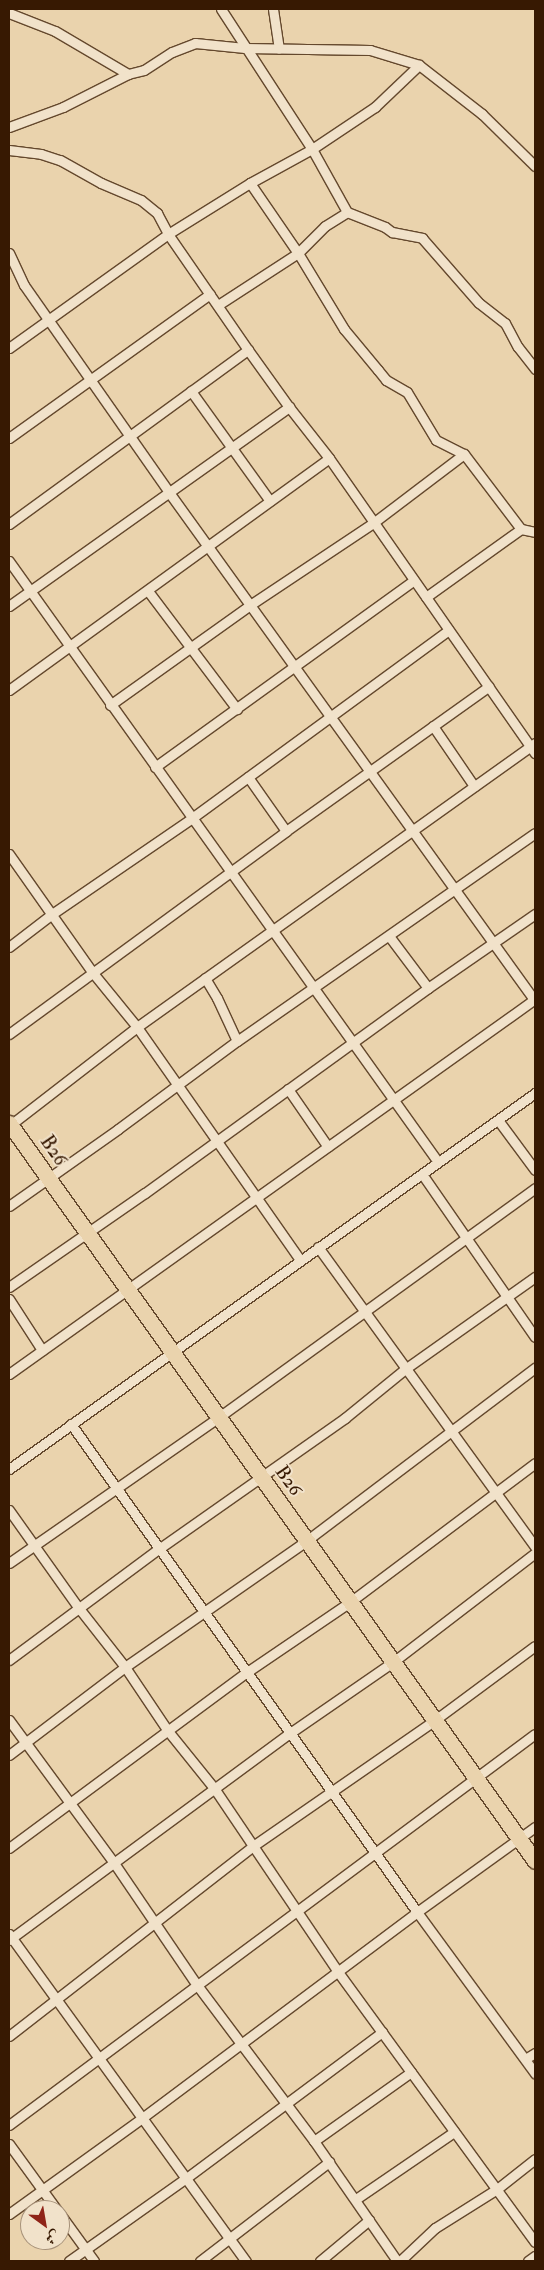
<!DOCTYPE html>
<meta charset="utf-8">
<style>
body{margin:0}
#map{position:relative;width:544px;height:2270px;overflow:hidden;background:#ead3ad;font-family:"IM FELL Double Pica",Amiri,serif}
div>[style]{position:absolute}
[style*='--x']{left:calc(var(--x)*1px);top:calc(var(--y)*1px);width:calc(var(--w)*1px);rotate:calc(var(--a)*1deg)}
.roads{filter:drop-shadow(1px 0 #64482d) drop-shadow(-1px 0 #64482d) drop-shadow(0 1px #64482d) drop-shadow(0 -1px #64482d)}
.street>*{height:9px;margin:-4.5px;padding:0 4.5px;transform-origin:4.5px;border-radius:4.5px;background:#f1e2ca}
.highway>*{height:15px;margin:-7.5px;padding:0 7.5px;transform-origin:7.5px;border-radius:7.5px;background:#ead3ad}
span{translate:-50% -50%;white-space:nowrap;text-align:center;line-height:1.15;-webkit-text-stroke:4px #f1e2ca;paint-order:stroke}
.street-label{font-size:19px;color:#371902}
.frame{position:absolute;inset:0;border:10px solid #371902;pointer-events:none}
.north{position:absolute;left:20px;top:2200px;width:50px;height:50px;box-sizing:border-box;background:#f1e2ca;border:1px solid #a7927a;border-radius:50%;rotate:148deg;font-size:14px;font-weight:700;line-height:20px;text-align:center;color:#371902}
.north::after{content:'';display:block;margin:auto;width:18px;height:22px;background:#8f2418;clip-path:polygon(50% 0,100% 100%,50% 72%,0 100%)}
</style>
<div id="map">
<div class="roads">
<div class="street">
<i style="--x:221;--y:9;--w:167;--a:57"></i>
<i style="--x:312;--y:149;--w:72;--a:60.9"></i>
<i style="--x:273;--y:9;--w:40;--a:81.5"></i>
<i style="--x:9;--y:13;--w:49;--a:21.4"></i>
<i style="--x:55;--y:31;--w:85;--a:30.5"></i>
<i style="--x:9;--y:127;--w:58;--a:-20.3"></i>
<i style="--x:63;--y:107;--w:73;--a:-26.9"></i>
<i style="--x:128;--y:74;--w:16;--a:-14"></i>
<i style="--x:144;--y:70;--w:33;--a:-33"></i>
<i style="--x:172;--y:52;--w:25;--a:-21"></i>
<i style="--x:195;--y:43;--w:50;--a:5.7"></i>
<i style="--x:245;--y:48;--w:125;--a:0.9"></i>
<i style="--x:370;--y:50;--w:51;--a:17"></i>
<i style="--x:419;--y:65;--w:80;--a:37.9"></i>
<i style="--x:482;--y:114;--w:74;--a:44.5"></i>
<i style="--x:9;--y:150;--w:32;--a:7"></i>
<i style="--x:41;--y:154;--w:20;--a:18"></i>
<i style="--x:60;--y:160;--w:47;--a:29.3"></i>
<i style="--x:101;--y:183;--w:43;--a:23"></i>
<i style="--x:141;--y:200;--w:21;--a:39"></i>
<i style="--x:157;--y:213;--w:24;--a:62"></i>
<i style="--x:168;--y:234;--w:141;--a:55.4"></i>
<i style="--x:248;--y:350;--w:70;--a:54.3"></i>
<i style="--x:289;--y:407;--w:65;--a:51.9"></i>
<i style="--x:329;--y:458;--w:360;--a:55.1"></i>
<i style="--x:250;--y:183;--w:85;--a:55.6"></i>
<i style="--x:298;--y:253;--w:89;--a:58.8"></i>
<i style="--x:344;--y:329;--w:53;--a:50.3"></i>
<i style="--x:378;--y:370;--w:13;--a:51"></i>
<i style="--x:386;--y:380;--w:24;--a:30"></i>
<i style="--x:407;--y:392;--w:56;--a:58.9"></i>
<i style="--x:436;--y:440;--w:31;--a:27"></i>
<i style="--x:464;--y:454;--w:94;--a:52.8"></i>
<i style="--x:521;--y:529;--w:14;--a:12"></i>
<i style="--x:347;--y:212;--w:41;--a:21.5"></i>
<i style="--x:385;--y:227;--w:9;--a:36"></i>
<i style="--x:392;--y:232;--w:31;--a:11"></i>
<i style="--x:422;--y:238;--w:86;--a:48.8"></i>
<i style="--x:479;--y:303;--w:33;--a:38"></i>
<i style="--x:505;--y:323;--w:27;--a:62"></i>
<i style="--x:518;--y:347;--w:28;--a:52"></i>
<i style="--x:9;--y:253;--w:35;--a:65"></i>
<i style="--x:24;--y:285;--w:251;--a:55"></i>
<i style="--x:168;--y:491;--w:628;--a:54.26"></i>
<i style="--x:218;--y:305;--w:95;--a:-33"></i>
<i style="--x:298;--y:253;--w:38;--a:-45"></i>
<i style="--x:325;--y:226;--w:26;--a:-32"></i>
<i style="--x:9;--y:348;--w:196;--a:-35.6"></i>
<i style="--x:168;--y:234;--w:97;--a:-31.9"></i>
<i style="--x:250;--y:183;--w:71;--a:-28.7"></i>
<i style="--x:312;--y:149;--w:76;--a:-33.7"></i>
<i style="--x:375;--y:107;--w:61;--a:-43.7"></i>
<i style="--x:191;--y:391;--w:135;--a:54.3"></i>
<i style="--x:9;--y:438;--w:247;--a:-35.6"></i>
<i style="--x:9;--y:524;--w:296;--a:-36.1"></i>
<i style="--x:9;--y:561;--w:738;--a:54.48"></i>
<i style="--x:148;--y:591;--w:148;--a:53"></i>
<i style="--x:426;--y:597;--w:117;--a:-35.6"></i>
<i style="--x:9;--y:606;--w:344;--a:-35.4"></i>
<i style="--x:9;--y:690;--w:395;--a:-35.9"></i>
<i style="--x:110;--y:705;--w:172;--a:-35.5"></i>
<i style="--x:250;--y:605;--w:148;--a:-33.7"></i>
<i style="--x:373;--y:523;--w:114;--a:-37.2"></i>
<i style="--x:433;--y:726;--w:73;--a:55.7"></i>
<i style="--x:155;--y:767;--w:319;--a:-35.8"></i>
<i style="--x:248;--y:777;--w:66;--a:54.9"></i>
<i style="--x:9;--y:854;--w:146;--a:54.8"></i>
<i style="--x:93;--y:973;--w:70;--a:50.8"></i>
<i style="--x:137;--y:1027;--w:284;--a:55"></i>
<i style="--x:389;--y:936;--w:65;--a:53.1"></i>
<i style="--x:9;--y:947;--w:54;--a:-37.5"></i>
<i style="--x:52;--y:914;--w:170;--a:-34.4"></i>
<i style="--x:192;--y:818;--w:318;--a:-36.2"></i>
<i style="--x:205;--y:978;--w:23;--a:59"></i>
<i style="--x:217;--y:998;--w:47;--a:65.1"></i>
<i style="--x:9;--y:1034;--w:343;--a:-36.2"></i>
<i style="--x:286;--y:831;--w:249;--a:-35.5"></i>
<i style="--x:288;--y:1089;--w:70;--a:55.4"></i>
<i style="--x:498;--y:1120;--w:62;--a:53.5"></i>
<i style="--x:9;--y:1126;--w:162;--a:-37.7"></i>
<i style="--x:137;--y:1027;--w:489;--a:-35.5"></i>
<i style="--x:422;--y:1174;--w:198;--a:55.3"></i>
<i style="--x:9;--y:1206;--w:133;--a:-35.2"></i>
<i style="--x:118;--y:1129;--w:148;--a:-36.5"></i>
<i style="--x:237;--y:1041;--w:363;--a:-34.9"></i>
<i style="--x:318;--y:1247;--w:370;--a:54.1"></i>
<i style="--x:9;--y:1287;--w:165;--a:-34.7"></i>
<i style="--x:145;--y:1193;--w:349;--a:-35.9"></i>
<i style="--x:428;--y:988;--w:130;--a:-34.7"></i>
<i style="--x:9;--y:1299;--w:61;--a:57.1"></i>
<i style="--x:9;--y:1374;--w:646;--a:-35.49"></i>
<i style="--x:71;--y:1424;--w:598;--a:54.66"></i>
<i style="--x:417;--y:1912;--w:200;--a:53.8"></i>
<i style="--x:9;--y:1469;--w:647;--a:-35.56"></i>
<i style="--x:9;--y:1510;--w:119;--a:54.6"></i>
<i style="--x:78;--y:1607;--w:76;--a:51.9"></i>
<i style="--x:125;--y:1667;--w:77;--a:56.1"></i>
<i style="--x:168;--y:1731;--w:73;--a:51.1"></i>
<i style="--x:214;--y:1788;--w:222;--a:56"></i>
<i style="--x:338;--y:1972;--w:334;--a:53.9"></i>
<i style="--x:9;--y:1563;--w:256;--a:-34.8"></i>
<i style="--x:219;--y:1417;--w:390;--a:-35.9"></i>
<i style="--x:9;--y:1660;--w:188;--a:-36.6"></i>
<i style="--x:160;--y:1548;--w:226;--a:-35.1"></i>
<i style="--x:345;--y:1418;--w:77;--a:-39.2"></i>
<i style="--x:405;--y:1369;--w:159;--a:-35.3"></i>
<i style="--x:9;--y:1720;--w:177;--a:53.7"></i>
<i style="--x:114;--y:1863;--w:148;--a:55.8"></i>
<i style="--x:197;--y:1985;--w:195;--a:53.1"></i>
<i style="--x:314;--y:2141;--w:146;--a:55.3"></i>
<i style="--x:9;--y:1755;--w:146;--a:-37.2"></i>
<i style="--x:125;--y:1667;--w:221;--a:-34.8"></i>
<i style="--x:306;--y:1541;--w:287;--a:-37.1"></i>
<i style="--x:9;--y:1848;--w:296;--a:-36.5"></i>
<i style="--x:247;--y:1672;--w:125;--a:-34.2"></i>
<i style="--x:350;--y:1602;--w:231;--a:-36.9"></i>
<i style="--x:9;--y:1934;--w:404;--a:54.1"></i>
<i style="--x:9;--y:1940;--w:349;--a:-36.4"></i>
<i style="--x:290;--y:1733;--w:125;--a:-34.6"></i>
<i style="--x:393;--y:1662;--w:179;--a:-37.5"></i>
<i style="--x:9;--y:2036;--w:309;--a:-37.9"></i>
<i style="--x:253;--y:1846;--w:221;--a:-34.7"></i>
<i style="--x:435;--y:1720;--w:124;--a:-36.5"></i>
<i style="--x:525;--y:2059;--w:12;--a:-31"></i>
<i style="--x:9;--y:2125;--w:655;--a:-36.63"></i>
<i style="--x:314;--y:2141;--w:119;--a:-35.4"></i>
<i style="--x:9;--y:2144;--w:82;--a:54"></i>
<i style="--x:356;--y:2199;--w:119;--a:-34.4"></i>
<i style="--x:9;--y:2214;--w:164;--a:-35.8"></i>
<i style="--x:142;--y:2118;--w:344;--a:-36.8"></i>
<i style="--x:417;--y:1912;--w:145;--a:-35.8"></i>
<i style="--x:60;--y:2214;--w:58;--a:54.1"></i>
<i style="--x:69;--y:2261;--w:142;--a:-35.3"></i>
<i style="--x:185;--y:2179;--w:246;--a:-36.7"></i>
<i style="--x:200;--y:2261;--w:163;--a:-37.5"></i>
<i style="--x:320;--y:2261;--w:64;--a:-39.9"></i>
<i style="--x:400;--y:2261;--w:48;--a:-43.3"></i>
<i style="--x:435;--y:2228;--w:73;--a:-32.2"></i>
<i style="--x:497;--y:2189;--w:48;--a:-38.3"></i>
<i style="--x:528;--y:2261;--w:9;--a:-36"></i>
</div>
<div class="highway">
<i style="--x:9;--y:1123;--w:906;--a:54.52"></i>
</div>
</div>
<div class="street-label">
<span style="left:53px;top:1151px;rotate:55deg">B26</span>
<span style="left:288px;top:1481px;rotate:55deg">B26</span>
</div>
<div class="frame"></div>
<div class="north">ش</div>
</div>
